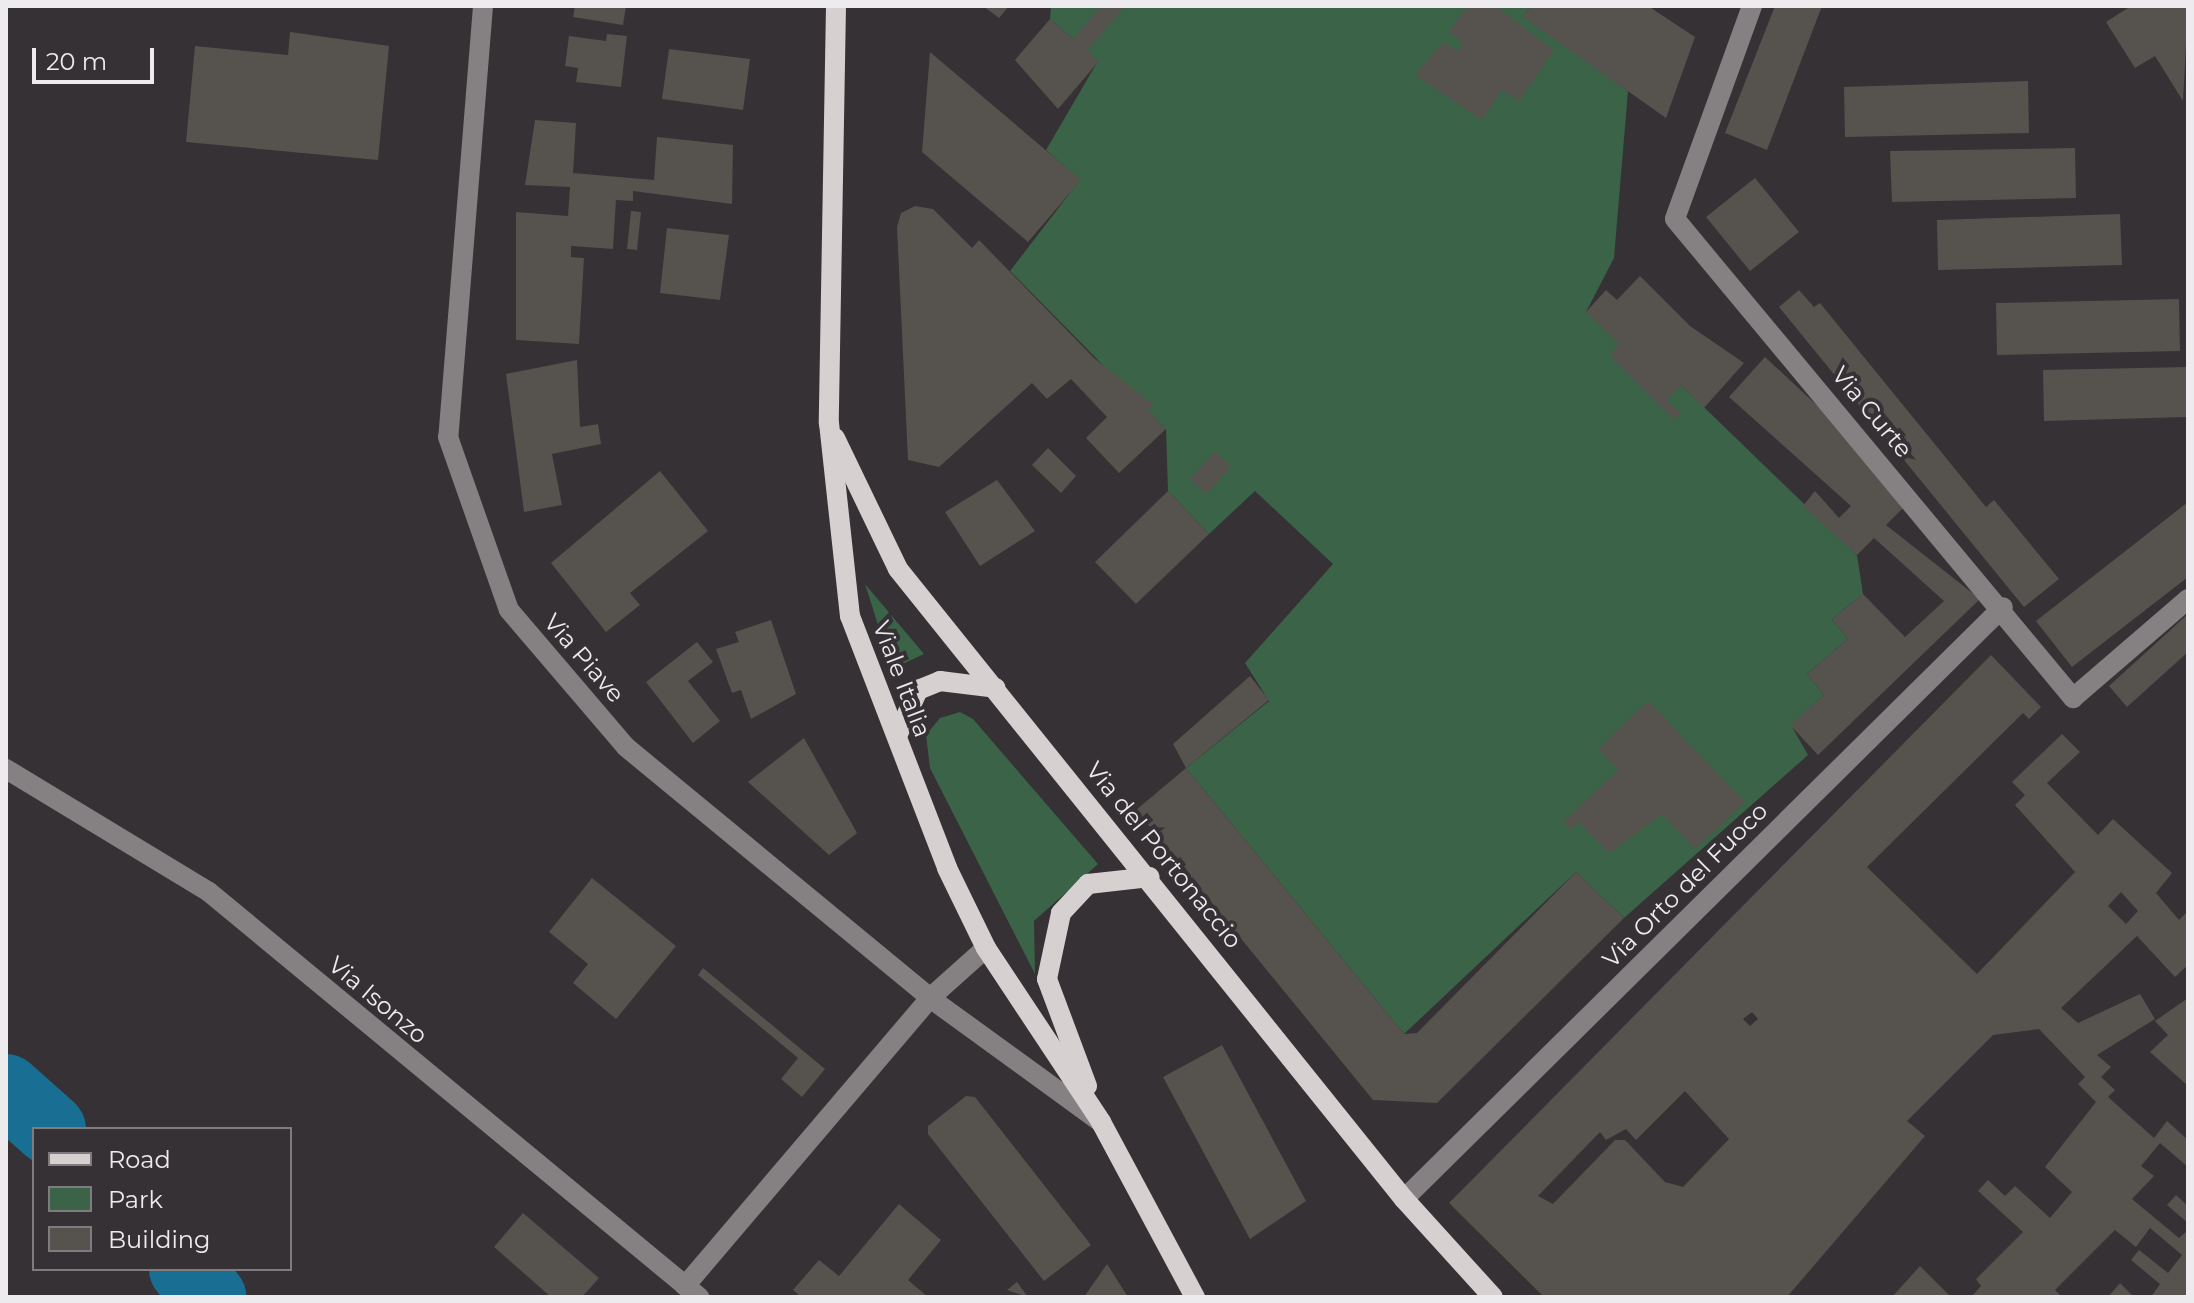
<!DOCTYPE html>
<style>
body{margin:0}
#map{position:relative;width:2194px;height:1303px;overflow:hidden;background:#353135;font-family:Montserrat,sans-serif}
div>[style]{position:absolute}
[style*='--x']{left:calc(var(--x)*1px);top:calc(var(--y)*1px);width:calc(var(--w)*1px);rotate:calc(var(--a)*1deg)}
.green>*{inset:0;background:#3b6347}
.river>*{height:72px;margin:-36px;padding:0 36px;transform-origin:36px;border-radius:36px;background:#186f93}
.building>*{inset:0;background:#56524d}
.minor>*{height:20px;margin:-10px;padding:0 10px;transform-origin:10px;border-radius:10px;background:#858182}
.major>*{height:20px;margin:-10px;padding:0 10px;transform-origin:10px;border-radius:10px;background:#d7d0d1}
span{translate:-50% -50%;white-space:nowrap;text-align:center;line-height:1.15;-webkit-text-stroke:8px #353135;paint-order:stroke}
.street-label{font-size:24px;color:#eeebee}
.frame{position:absolute;inset:0;border:8px solid #eeebee;pointer-events:none}
.legend{position:absolute;left:32px;top:1127px;width:260px;height:144px;box-sizing:border-box;background:#353135;border:2px solid #7f7b7f;margin:0;padding:10px 14px;list-style:none;font-size:24px;color:#eeebee}
.legend li{display:flex;align-items:center;gap:16px;height:40px}
.legend b{width:40px;border:2px solid #7f7b7f}
.scale{position:absolute;left:32px;top:48px;width:122px;height:36px;box-sizing:border-box;border:4px solid #eeebee;border-top:0;padding-left:10px;font-size:24px;line-height:28px;white-space:nowrap;color:#eeebee;-webkit-text-stroke:6px #353135;paint-order:stroke}
</style>
<div id="map">
<div class="green">
<i style="clip-path:polygon(1051px 6px,1530px 6px,1525px 14px,1628px 91px,1614px 258px,1586px 312px,1681px 385px,1857px 555px,1863px 594px,1832px 619px,1848px 639px,1807px 674px,1824px 695px,1791px 725px,1808px 755px,1624px 918px,1576px 872px,1404px 1034px,1186px 768px,1269px 701px,1245px 663px,1333px 564px,1255px 491px,1209px 534px,1168px 491px,1166px 429px,1010px 271px,1080px 180px,1046px 150px,1098px 61px,1050px 19px)"></i>
<i style="clip-path:polygon(865px 584px,924px 654px,892px 669px)"></i>
<i style="clip-path:polygon(960px 712px,973px 719px,1098px 864px,1034px 921px,1035px 974px,930px 768px,926px 735px,940px 718px)"></i>
</div>
<div class="river">
<i style="--x:6;--y:1090;--w:59;--a:41.6"></i>
<i style="--x:185;--y:1269;--w:38;--a:48"></i>
</div>
<div class="building">
<i style="clip-path:polygon(575px 6px,626px 6px,623px 25px,573px 17px)"></i>
<i style="clip-path:polygon(983px 6px,1009px 6px,999px 18px)"></i>
<i style="clip-path:polygon(1101px 6px,1125px 6px,1087px 51px,1099px 61px,1058px 109px,1015px 60px,1050px 19px,1073px 39px)"></i>
<i style="clip-path:polygon(1467px 6px,1495px 6px,1554px 50px,1519px 101px,1502px 90px,1482px 120px,1415px 75px,1443px 42px,1457px 51px,1463px 43px,1449px 32px)"></i>
<i style="clip-path:polygon(1530px 6px,1648px 6px,1695px 37px,1666px 118px,1523px 17px)"></i>
<i style="clip-path:polygon(1775px 6px,1822px 6px,1767px 150px,1725px 133px)"></i>
<i style="clip-path:polygon(2131px 6px,2188px 6px,2183px 101px,2155px 56px,2135px 68px,2106px 22px)"></i>
<i style="clip-path:polygon(290px 32px,389px 46px,378px 160px,186px 142px,195px 46px,288px 55px)"></i>
<i style="clip-path:polygon(607px 34px,627px 36px,621px 87px,576px 82px,578px 68px,565px 66px,569px 36px,606px 41px)"></i>
<i style="clip-path:polygon(669px 49px,750px 59px,743px 110px,662px 99px)"></i>
<i style="clip-path:polygon(930px 52px,1081px 180px,1028px 242px,922px 152px)"></i>
<i style="clip-path:polygon(2028px 81px,2029px 133px,1845px 137px,1844px 87px)"></i>
<i style="clip-path:polygon(535px 120px,576px 123px,573px 173px,654px 180px,657px 137px,733px 145px,732px 204px,633px 191px,633px 201px,616px 200px,613px 249px,571px 246px,571px 257px,584px 258px,579px 344px,516px 340px,516px 212px,568px 216px,570px 187px,525px 185px)"></i>
<i style="clip-path:polygon(2075px 148px,2076px 198px,1892px 202px,1890px 151px)"></i>
<i style="clip-path:polygon(1755px 178px,1799px 232px,1750px 271px,1706px 217px)"></i>
<i style="clip-path:polygon(915px 206px,933px 209px,972px 248px,979px 240px,1094px 358px,1154px 405px,1148px 410px,1166px 429px,1119px 473px,1086px 438px,1107px 417px,1071px 379px,1047px 399px,1032px 383px,939px 467px,908px 460px,897px 227px,901px 213px)"></i>
<i style="clip-path:polygon(631px 211px,641px 212px,637px 250px,627px 249px)"></i>
<i style="clip-path:polygon(2120px 214px,2122px 265px,1938px 270px,1937px 220px)"></i>
<i style="clip-path:polygon(667px 228px,729px 235px,720px 300px,660px 293px)"></i>
<i style="clip-path:polygon(1640px 276px,1690px 326px,1744px 363px,1704px 408px,1681px 385px,1667px 400px,1681px 413px,1674px 420px,1610px 356px,1619px 344px,1586px 312px,1606px 290px,1617px 300px)"></i>
<i style="clip-path:polygon(1799px 290px,1814px 307px,1820px 303px,1986px 507px,1994px 500px,2059px 579px,2024px 607px,1779px 307px)"></i>
<i style="clip-path:polygon(2179px 299px,2180px 351px,1997px 355px,1996px 303px)"></i>
<i style="clip-path:polygon(1765px 357px,1839px 426px,1905px 506px,1886px 525px,1980px 599px,1818px 755px,1790px 725px,1824px 695px,1807px 674px,1848px 639px,1832px 619px,1863px 594px,1905px 637px,1944px 601px,1874px 538px,1857px 555px,1803px 506px,1815px 491px,1839px 518px,1851px 506px,1729px 397px)"></i>
<i style="clip-path:polygon(577px 360px,580px 427px,598px 424px,601px 444px,552px 454px,562px 505px,524px 512px,506px 374px)"></i>
<i style="clip-path:polygon(2188px 367px,2188px 417px,2044px 421px,2043px 370px)"></i>
<i style="clip-path:polygon(1048px 448px,1076px 476px,1061px 493px,1032px 465px)"></i>
<i style="clip-path:polygon(1215px 451px,1231px 467px,1206px 494px,1190px 479px)"></i>
<i style="clip-path:polygon(660px 471px,708px 531px,630px 593px,640px 605px,606px 632px,551px 563px)"></i>
<i style="clip-path:polygon(997px 480px,1035px 531px,980px 566px,945px 512px)"></i>
<i style="clip-path:polygon(1168px 491px,1209px 534px,1136px 604px,1095px 562px)"></i>
<i style="clip-path:polygon(2188px 502px,2188px 577px,2072px 667px,2036px 621px)"></i>
<i style="clip-path:polygon(2188px 614px,2188px 652px,2127px 707px,2109px 686px)"></i>
<i style="clip-path:polygon(771px 620px,796px 694px,751px 719px,741px 690px,732px 693px,716px 649px,739px 642px,735px 632px)"></i>
<i style="clip-path:polygon(697px 642px,713px 662px,688px 681px,720px 721px,693px 743px,646px 682px)"></i>
<i style="clip-path:polygon(evenodd,1991px 655px,2041px 707px,2029px 719px,2023px 713px,1867px 867px,1977px 974px,2075px 872px,2015px 805px,2025px 795px,2012px 782px,2062px 734px,2080px 752px,2047px 783px,2098px 835px,2113px 819px,2172px 873px,2156px 893px,2179px 920px,2188px 911px,2188px 965px,2175px 977px,2137px 936px,2061px 1008px,2078px 1023px,2140px 994px,2155px 1019px,2097px 1055px,2111px 1067px,2101px 1077px,2115px 1090px,2108px 1097px,2154px 1138px,2167px 1121px,2188px 1140px,2188px 1167px,2160px 1143px,2141px 1166px,2154px 1176px,2132px 1199px,2179px 1238px,2188px 1230px,2188px 1297px,2151px 1297px,2160px 1284px,2131px 1260px,2139px 1250px,2168px 1273px,2182px 1255px,2150px 1228px,2136px 1247px,2115px 1230px,2055px 1290px,2062px 1297px,1971px 1297px,1981px 1286px,1976px 1279px,2023px 1232px,1978px 1191px,1988px 1180px,2005px 1196px,2015px 1186px,2050px 1218px,2072px 1192px,2045px 1167px,2096px 1102px,2078px 1084px,2085px 1077px,2039px 1029px,1993px 1035px,1907px 1121px,1925px 1136px,1787px 1297px,1544px 1297px,1449px 1203px,1991px 655px,2121px 892px,2138px 911px,2126px 924px,2108px 906px,2121px 892px,1991px 655px,1752px 1012px,1758px 1019px,1750px 1026px,1743px 1019px,1752px 1012px,1991px 655px,1685px 1091px,1729px 1139px,1683px 1187px,1665px 1182px,1625px 1140px,1615px 1140px,1553px 1204px,1538px 1196px,1600px 1132px,1606px 1140px,1626px 1129px,1636px 1140px,1685px 1091px)"></i>
<i style="clip-path:polygon(1250px 676px,1269px 700px,1186px 768px,1173px 744px)"></i>
<i style="clip-path:polygon(1648px 701px,1745px 802px,1695px 849px,1662px 814px,1609px 853px,1578px 822px,1571px 830px,1563px 822px,1618px 770px,1598px 749px)"></i>
<i style="clip-path:polygon(804px 738px,857px 833px,829px 855px,748px 782px)"></i>
<i style="clip-path:polygon(1186px 768px,1404px 1034px,1417px 1033px,1576px 872px,1624px 918px,1437px 1103px,1373px 1100px,1136px 810px)"></i>
<i style="clip-path:polygon(592px 878px,676px 946px,616px 1019px,573px 983px,588px 964px,549px 932px)"></i>
<i style="clip-path:polygon(703px 968px,825px 1069px,802px 1097px,781px 1079px,798px 1058px,698px 975px)"></i>
<i style="clip-path:polygon(2188px 998px,2188px 1086px,2150px 1052px,2168px 1035px,2155px 1021px)"></i>
<i style="clip-path:polygon(1222px 1045px,1306px 1201px,1250px 1239px,1163px 1077px)"></i>
<i style="clip-path:polygon(966px 1096px,975px 1097px,1091px 1245px,1044px 1281px,928px 1134px,928px 1126px)"></i>
<i style="clip-path:polygon(2176px 1195px,2188px 1206px,2188px 1223px,2167px 1205px)"></i>
<i style="clip-path:polygon(899px 1204px,941px 1240px,908px 1280px,928px 1297px,801px 1297px,793px 1290px,819px 1260px,839px 1276px)"></i>
<i style="clip-path:polygon(523px 1213px,599px 1278px,582px 1297px,551px 1297px,494px 1247px)"></i>
<i style="clip-path:polygon(1107px 1264px,1128px 1297px,1084px 1297px)"></i>
<i style="clip-path:polygon(1920px 1266px,1951px 1297px,1892px 1297px)"></i>
<i style="clip-path:polygon(1017px 1282px,1028px 1297px,1007px 1290px)"></i>
<i style="clip-path:polygon(2120px 1283px,2134px 1297px,2108px 1297px)"></i>
</div>
<div class="minor">
<i style="--x:483;--y:6;--w:432;--a:94.6"></i>
<i style="--x:448;--y:437;--w:183;--a:70.6"></i>
<i style="--x:509;--y:610;--w:180;--a:49.5"></i>
<i style="--x:626;--y:747;--w:394;--a:39.5"></i>
<i style="--x:930;--y:998;--w:209;--a:36"></i>
<i style="--x:1752;--y:6;--w:226;--a:109.9"></i>
<i style="--x:1675;--y:219;--w:623;--a:50.28"></i>
<i style="--x:2073;--y:698;--w:152;--a:-40.7"></i>
<i style="--x:6;--y:769;--w:237;--a:31.2"></i>
<i style="--x:209;--y:892;--w:636;--a:39.57"></i>
<i style="--x:1404;--y:1199;--w:842;--a:-44.66"></i>
<i style="--x:685;--y:1286;--w:378;--a:-49.6"></i>
<i style="--x:930;--y:998;--w:75;--a:-41.8"></i>
</div>
<div class="major">
<i style="--x:836;--y:6;--w:417;--a:91"></i>
<i style="--x:829;--y:423;--w:194;--a:83.8"></i>
<i style="--x:850;--y:616;--w:270;--a:68.9"></i>
<i style="--x:947;--y:868;--w:89;--a:64"></i>
<i style="--x:986;--y:948;--w:209;--a:56.5"></i>
<i style="--x:1101;--y:1122;--w:199;--a:61.8"></i>
<i style="--x:835;--y:438;--w:145;--a:64.3"></i>
<i style="--x:898;--y:569;--w:808;--a:51.23"></i>
<i style="--x:1404;--y:1199;--w:132;--a:47.8"></i>
<i style="--x:897;--y:736;--w:51;--a:-65.5"></i>
<i style="--x:918;--y:690;--w:24;--a:-22"></i>
<i style="--x:940;--y:681;--w:56;--a:7.1"></i>
<i style="--x:1087;--y:1086;--w:114;--a:-110.5"></i>
<i style="--x:1047;--y:979;--w:67;--a:-78"></i>
<i style="--x:1061;--y:913;--w:40;--a:-47"></i>
<i style="--x:1088;--y:884;--w:62;--a:-6.4"></i>
</div>
<div class="street-label">
<span style="left:1872px;top:412px;rotate:50deg">Via Curte</span>
<span style="left:584px;top:658px;rotate:49deg">Via Piave</span>
<span style="left:902px;top:679px;rotate:69deg">Viale Italia</span>
<span style="left:1164px;top:855px;rotate:51deg">Via del Portonaccio</span>
<span style="left:1685px;top:885px;rotate:-45deg">Via Orto del Fuoco</span>
<span style="left:378px;top:1000px;rotate:40deg">Via Isonzo</span>
</div>
<div class="frame"></div>
<ul class="legend">
<li><b style="height:10px;background:#d7d0d1"></b>Road</li>
<li><b style="height:22px;background:#3b6347"></b>Park</li>
<li><b style="height:22px;background:#56524d"></b>Building</li>
</ul>
<div class="scale">20 m</div>
</div>
